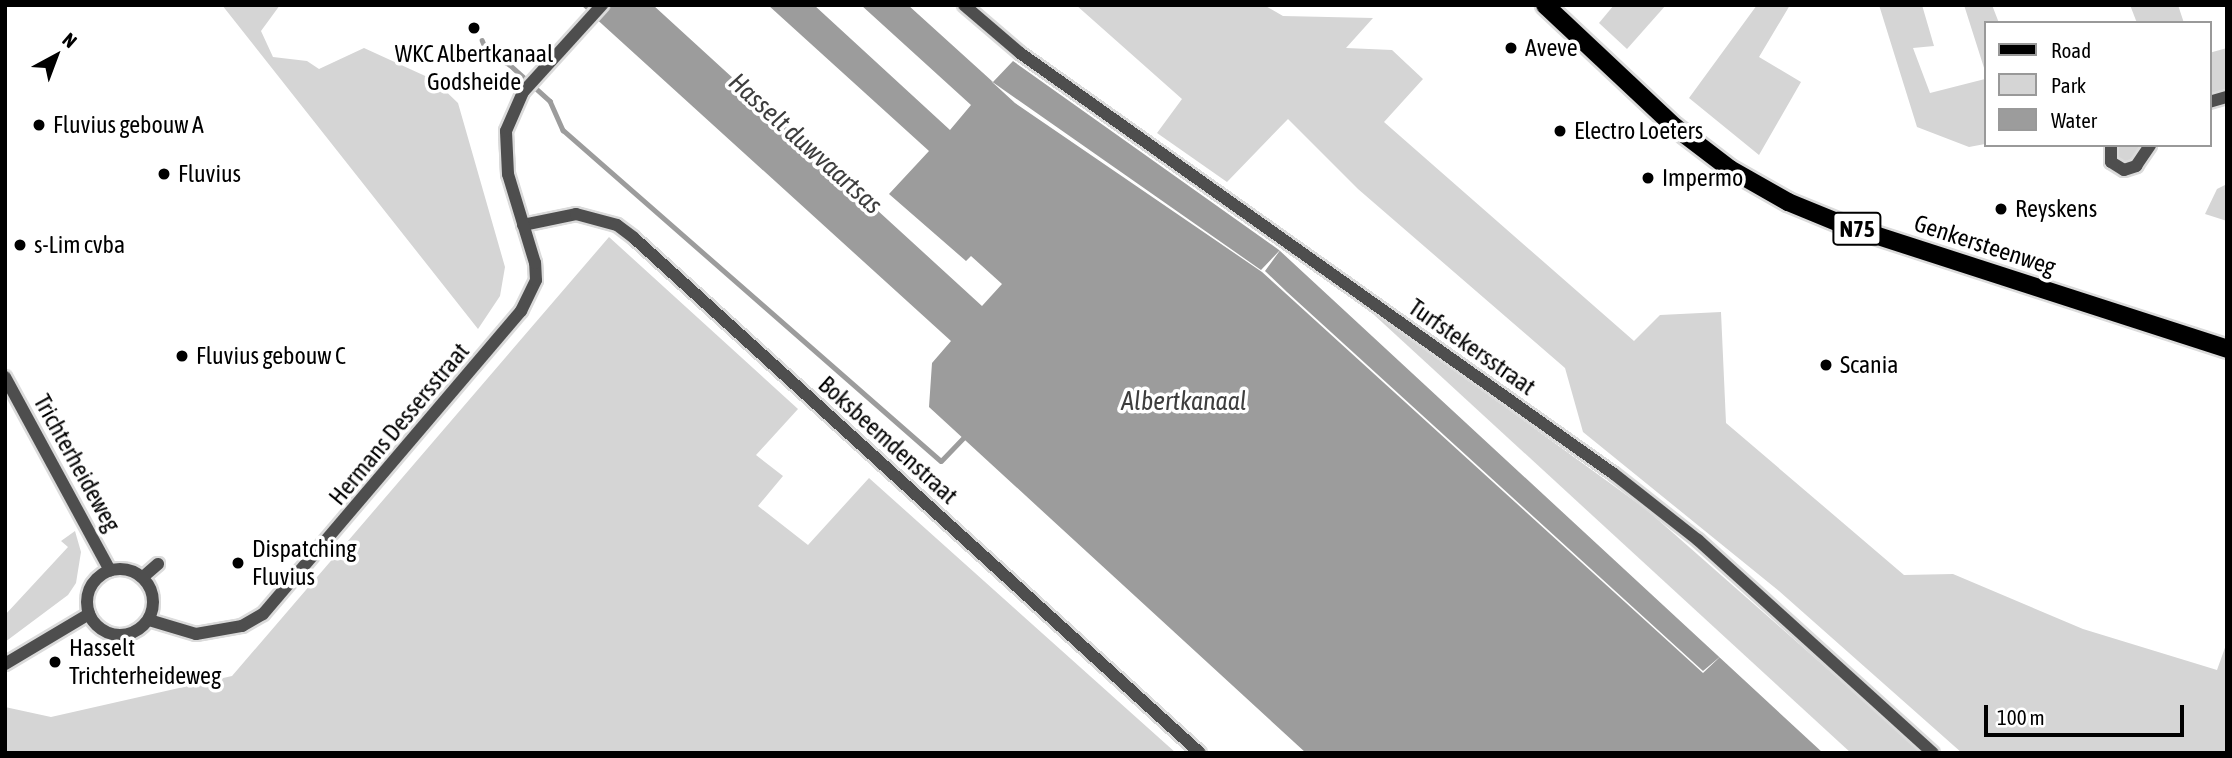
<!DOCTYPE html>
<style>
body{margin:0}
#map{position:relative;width:2232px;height:758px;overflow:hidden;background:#fff;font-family:"Asap Condensed",sans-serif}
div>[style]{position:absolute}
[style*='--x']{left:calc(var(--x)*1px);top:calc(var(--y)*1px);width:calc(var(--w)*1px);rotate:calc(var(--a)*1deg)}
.green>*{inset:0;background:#d5d5d5}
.water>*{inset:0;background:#9c9c9c}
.pier>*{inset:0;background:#fff}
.stream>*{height:4.5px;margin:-2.25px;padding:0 2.25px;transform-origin:2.25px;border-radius:2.25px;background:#9c9c9c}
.roads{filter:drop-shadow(2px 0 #dbdbdb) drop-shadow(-2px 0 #dbdbdb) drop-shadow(0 2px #dbdbdb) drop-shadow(0 -2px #dbdbdb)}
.minor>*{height:12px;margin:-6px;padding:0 6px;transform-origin:6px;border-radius:6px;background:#4e4e4e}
.minor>.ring{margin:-6px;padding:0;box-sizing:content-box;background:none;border:12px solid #4e4e4e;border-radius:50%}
.primary>*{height:18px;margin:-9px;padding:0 9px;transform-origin:9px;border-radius:9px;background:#000}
.dots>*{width:19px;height:19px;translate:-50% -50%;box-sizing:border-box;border:4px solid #fff;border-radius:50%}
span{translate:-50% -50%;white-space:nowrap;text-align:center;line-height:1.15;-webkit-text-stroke:7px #fff;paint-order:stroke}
.shield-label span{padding:2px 5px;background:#fff;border:2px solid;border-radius:5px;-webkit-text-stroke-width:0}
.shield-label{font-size:23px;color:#000;font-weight:700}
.poi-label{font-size:24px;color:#000}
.left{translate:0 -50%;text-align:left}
.street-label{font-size:24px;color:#000}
.water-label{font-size:26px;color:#3d3d3d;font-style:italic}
.frame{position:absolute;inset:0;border:7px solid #000;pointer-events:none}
.legend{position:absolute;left:1984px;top:21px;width:228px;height:126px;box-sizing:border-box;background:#fff;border:2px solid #999;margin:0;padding:9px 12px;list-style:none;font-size:21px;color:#000}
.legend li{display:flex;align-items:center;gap:14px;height:35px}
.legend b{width:35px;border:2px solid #999}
.north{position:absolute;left:21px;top:21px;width:70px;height:70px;-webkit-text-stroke:5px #fff;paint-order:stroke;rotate:41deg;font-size:19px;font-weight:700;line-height:28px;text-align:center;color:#000}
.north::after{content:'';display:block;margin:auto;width:24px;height:32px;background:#000;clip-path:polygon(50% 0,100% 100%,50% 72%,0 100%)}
.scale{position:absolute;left:1984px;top:705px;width:200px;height:32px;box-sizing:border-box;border:4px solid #000;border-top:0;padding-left:9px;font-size:21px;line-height:24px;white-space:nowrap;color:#000;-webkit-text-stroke:5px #fff;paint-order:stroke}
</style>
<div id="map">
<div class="green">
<i style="clip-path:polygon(222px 5px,280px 5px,261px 31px,273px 57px,307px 61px,319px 69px,364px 48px,434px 80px,458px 103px,505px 267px,500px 296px,478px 329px)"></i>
<i style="clip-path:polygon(1076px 5px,1264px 5px,1283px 16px,1373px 18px,1346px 48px,1392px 50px,1423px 79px,1384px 122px,1634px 341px,1660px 315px,1721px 312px,1726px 423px,1904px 575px,1953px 574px,2083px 629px,2217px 670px,2227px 642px,2227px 753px,1962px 753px,1779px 591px,1583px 432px,1565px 368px,1358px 189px,1288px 119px,1227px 182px,1157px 133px,1182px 99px)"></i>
<i style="clip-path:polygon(1614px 5px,1666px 5px,1627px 49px,1599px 23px)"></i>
<i style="clip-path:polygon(1757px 5px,1790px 5px,1759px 57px,1801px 82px,1759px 155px,1689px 98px)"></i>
<i style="clip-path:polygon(1879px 5px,1922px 5px,1934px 46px,1913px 48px,1930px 93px,1985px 79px,1985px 144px,1969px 147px,1917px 127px)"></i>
<i style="clip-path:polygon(1964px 5px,1992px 5px,1999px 23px,1985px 23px,1985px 71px)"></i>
<i style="clip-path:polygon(2130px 5px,2178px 5px,2184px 23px,2137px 23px)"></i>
<i style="clip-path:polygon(2227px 48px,2227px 89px,2209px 94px,2209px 53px)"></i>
<i style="clip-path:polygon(2115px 145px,2143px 145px,2126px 164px,2118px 161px)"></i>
<i style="clip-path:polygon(2227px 184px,2227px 221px,2205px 214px,2217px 189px)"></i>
<i style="clip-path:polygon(609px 237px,798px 409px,756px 455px,783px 476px,758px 506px,808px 545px,869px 478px,1176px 753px,5px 753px,5px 707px,51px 717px,232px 676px)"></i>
<i style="clip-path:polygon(1359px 301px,1647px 510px,1923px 753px,1851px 753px)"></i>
<i style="clip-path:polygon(75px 531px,81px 552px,76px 583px,68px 595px,5px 642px,5px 615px,68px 547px,61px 541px)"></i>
</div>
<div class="water">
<i style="clip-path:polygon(581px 5px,653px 5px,982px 306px,1002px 284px,971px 256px,966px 261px,889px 194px,929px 151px,768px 5px,814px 5px,950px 130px,971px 105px,861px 5px,908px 5px,993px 82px,1013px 61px,1279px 250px,1823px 753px,1306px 753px,929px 407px,932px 363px,951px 341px)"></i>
</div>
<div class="pier">
<i style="clip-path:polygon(991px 81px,1261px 270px,1281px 249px,1265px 271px,1287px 292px,1703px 671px,1722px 655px,1703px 673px,1262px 272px,1015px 103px)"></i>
</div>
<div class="stream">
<i style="--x:482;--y:40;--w:13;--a:67"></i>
<i style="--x:487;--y:52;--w:26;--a:29"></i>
<i style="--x:510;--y:65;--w:54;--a:42"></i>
<i style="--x:550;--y:101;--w:32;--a:66"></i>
<i style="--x:563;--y:130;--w:502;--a:41.21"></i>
<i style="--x:941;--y:461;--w:32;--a:-46"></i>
</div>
<div class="roads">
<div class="minor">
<i style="--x:964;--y:5;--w:74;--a:40.6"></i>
<i style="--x:1020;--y:53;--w:728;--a:35.33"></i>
<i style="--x:1614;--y:474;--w:107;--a:38.2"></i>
<i style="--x:1698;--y:540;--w:317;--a:42.2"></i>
<i style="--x:2209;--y:102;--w:19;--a:-16"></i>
<i style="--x:2111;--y:145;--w:17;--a:90"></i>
<i style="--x:2111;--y:162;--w:15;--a:32"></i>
<i style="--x:2124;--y:170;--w:13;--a:-18"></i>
<i style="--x:2136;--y:166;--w:25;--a:-56"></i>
<i style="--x:523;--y:225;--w:54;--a:-11.7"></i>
<i style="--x:576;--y:214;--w:42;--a:15"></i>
<i style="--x:617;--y:225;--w:21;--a:37"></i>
<i style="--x:634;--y:238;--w:765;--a:42.3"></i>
<i style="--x:5;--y:377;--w:220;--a:61.5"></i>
<i class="ring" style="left:87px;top:569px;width:54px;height:54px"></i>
<i style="--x:143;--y:577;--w:20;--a:-41"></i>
<i style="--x:149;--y:620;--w:49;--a:16.6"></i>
<i style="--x:196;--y:634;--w:47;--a:-9.9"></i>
<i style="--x:242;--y:626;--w:24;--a:-30"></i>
<i style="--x:263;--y:614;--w:398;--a:-49.6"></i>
<i style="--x:521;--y:311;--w:34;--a:-64"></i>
<i style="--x:536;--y:280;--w:17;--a:-93"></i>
<i style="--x:535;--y:263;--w:93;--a:-106.9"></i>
<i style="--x:508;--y:174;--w:43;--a:-92.7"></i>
<i style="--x:506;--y:131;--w:43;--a:-66.4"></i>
<i style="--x:523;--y:92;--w:118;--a:-47.8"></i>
<i style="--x:5;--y:664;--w:98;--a:-30.8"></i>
</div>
<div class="primary">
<i style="--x:1545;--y:5;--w:178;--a:43.2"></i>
<i style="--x:1675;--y:127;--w:69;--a:37.4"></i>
<i style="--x:1730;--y:169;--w:67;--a:29.6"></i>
<i style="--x:1788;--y:202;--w:61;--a:22.3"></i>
<i style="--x:1844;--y:225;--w:403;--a:17.9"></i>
</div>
</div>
<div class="dots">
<i style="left:474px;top:28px;background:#000"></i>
<i style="left:1511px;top:48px;background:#000"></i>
<i style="left:39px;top:125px;background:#000"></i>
<i style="left:1560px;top:131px;background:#000"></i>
<i style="left:164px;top:174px;background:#000"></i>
<i style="left:1648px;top:178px;background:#000"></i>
<i style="left:2001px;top:209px;background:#000"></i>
<i style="left:20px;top:245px;background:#000"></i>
<i style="left:182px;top:356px;background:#000"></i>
<i style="left:1826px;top:365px;background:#000"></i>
<i style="left:238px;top:563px;background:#000"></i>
<i style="left:55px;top:662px;background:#000"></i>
</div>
<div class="shield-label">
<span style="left:1857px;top:229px">N75</span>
</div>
<div class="poi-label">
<span class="left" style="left:1525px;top:48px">Aveve</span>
<span style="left:474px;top:68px">WKC Albertkanaal<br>Godsheide</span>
<span class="left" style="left:53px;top:125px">Fluvius gebouw A</span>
<span class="left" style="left:1574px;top:131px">Electro Loeters</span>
<span class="left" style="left:178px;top:174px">Fluvius</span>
<span class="left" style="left:1662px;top:178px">Impermo</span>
<span class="left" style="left:2015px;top:209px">Reyskens</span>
<span class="left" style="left:34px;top:245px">s-Lim cvba</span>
<span class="left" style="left:196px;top:356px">Fluvius gebouw C</span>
<span class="left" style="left:1840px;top:365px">Scania</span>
<span class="left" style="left:252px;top:563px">Dispatching<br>Fluvius</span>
<span class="left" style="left:69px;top:662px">Hasselt<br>Trichterheideweg</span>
</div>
<div class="street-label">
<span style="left:1985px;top:245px;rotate:18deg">Genkersteenweg</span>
<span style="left:1472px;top:347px;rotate:35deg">Turfstekersstraat</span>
<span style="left:399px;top:424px;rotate:-50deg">Hermans Dessersstraat</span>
<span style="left:888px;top:440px;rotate:42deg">Boksbeemdenstraat</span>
<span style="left:77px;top:463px;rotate:61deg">Trichterheideweg</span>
</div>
<div class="water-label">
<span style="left:805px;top:144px;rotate:42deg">Hasselt duwvaartsas</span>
<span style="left:1184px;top:402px">Albertkanaal</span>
</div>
<div class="frame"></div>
<ul class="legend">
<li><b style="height:9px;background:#000"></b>Road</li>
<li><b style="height:19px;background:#d5d5d5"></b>Park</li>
<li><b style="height:19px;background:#9c9c9c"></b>Water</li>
</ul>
<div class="north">N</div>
<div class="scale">100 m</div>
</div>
